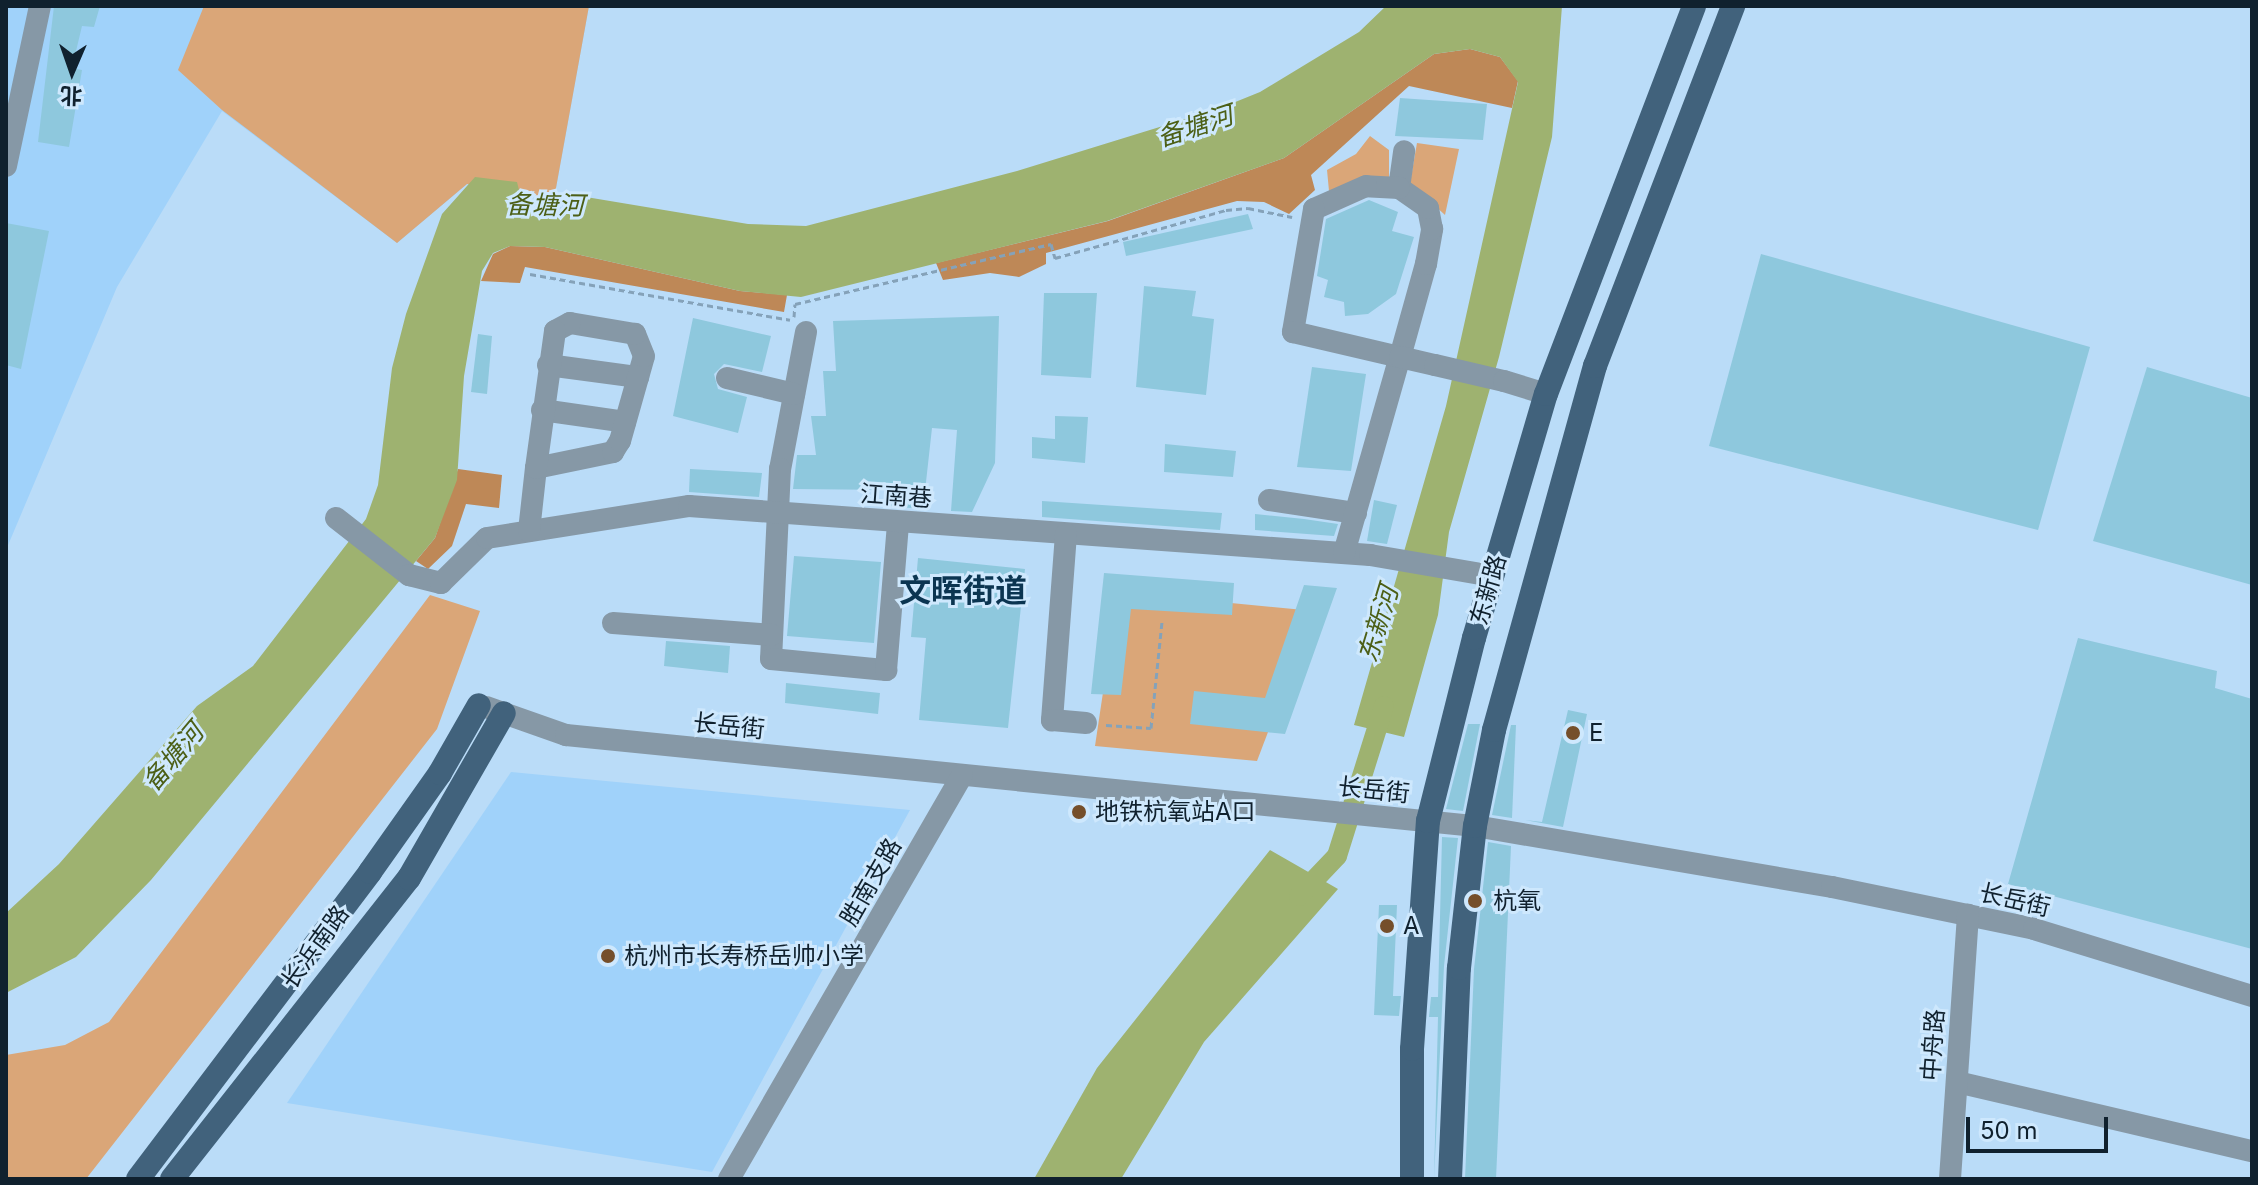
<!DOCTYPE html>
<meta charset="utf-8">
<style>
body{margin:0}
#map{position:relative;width:2258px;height:1185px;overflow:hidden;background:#badcf8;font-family:Inter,"Noto Sans SC",sans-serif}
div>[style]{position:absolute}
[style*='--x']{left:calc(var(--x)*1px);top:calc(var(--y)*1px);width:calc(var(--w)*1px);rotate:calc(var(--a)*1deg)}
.built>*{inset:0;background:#a0d2fa}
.green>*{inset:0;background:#daa678}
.forest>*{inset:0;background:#be8857}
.water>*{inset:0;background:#9eb270}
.canal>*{height:20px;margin:-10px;padding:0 10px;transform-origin:10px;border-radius:10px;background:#9eb270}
.building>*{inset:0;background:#8ec8dd}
.path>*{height:3px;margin-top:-1.5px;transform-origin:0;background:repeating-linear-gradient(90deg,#85a2b9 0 6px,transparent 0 10px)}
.minor>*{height:22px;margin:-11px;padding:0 11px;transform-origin:11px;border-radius:11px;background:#8698a6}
.major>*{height:24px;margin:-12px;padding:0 12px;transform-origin:12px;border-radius:12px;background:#41627c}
.dots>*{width:22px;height:22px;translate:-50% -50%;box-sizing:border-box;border:4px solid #cee8fd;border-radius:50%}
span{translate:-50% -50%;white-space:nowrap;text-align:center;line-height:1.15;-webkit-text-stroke:6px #cee8fd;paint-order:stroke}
.street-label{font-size:24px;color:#10212e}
.poi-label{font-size:24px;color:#10212e}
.left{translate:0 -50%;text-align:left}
.water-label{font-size:26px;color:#4c5f16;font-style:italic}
.district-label{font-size:32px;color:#0b3551;font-weight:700}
.frame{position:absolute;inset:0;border:8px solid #10212e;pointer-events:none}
.north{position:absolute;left:32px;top:32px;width:80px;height:80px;-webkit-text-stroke:6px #cee8fd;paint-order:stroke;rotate:182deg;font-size:22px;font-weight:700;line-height:32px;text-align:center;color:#10212e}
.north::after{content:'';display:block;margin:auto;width:28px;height:36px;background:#10212e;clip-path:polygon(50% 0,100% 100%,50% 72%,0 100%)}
.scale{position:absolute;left:1966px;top:1117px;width:142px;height:36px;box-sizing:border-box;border:4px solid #10212e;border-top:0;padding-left:10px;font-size:24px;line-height:28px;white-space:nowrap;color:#10212e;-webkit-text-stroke:6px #cee8fd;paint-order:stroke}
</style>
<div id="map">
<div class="built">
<i style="clip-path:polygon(6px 6px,589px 6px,554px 199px,467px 184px,397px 243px,222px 111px,117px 287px,6px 550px)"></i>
<i style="clip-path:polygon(511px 772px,910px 810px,712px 1172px,287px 1103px)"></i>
</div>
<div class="green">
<i style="clip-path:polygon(204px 6px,589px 6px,554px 199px,467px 184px,397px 243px,222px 110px,178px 70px)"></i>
<i style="clip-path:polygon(1370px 136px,1389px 150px,1389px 177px,1329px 191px,1327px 170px,1356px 154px)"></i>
<i style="clip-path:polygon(1417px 143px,1459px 149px,1445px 215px,1410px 183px)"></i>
<i style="clip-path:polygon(1118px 592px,1314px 611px,1257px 761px,1095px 746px)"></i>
<i style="clip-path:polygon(430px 595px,480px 611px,437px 729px,86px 1179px,6px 1179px,6px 1055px,65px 1045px,109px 1022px)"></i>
</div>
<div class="forest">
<i style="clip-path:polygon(1470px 49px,1500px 57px,1518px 81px,1512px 108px,1409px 86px,1311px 175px,1315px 190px,1289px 214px,1264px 202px,1237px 201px,1046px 253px,1046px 264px,1019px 277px,990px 273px,943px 280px,936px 263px,1108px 221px,1284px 158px,1434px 54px)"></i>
<i style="clip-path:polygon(510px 246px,545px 247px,740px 291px,787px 295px,784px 312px,525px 267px,520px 283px,481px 281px,493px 254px)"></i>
<i style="clip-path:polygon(458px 469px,502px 475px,499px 508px,466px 504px,452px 546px,428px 569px,416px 561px,435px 538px)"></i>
</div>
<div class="water">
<i style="clip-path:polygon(1386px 6px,1562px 6px,1552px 137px,1499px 357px,1449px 532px,1438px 615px,1404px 737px,1354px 725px,1446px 406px,1518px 82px,1500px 57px,1470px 49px,1434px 54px,1284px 158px,1107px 221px,801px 297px,740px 291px,545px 247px,510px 246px,493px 253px,482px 271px,464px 376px,457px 480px,435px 538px,151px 880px,76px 957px,6px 993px,6px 913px,59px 864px,197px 706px,253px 666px,366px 519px,378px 485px,392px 368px,406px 314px,442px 214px,475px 177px,517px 182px,524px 210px,551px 217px,568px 213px,580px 196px,748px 224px,806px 226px,1017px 171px,1218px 109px,1260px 92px,1359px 32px)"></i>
<i style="clip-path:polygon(1270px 850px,1338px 889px,1204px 1042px,1121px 1179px,1034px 1179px,1097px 1068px)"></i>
</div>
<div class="canal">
<i style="--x:1299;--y:896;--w:55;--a:-46.5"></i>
<i style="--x:1337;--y:856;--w:157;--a:-72.6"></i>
</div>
<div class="building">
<i style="clip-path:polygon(54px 6px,100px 6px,94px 27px,82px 26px,72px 68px,82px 70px,69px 147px,38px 142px)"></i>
<i style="clip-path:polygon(1400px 98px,1487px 104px,1483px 140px,1395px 136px)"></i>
<i style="clip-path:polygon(1369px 200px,1398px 212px,1392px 231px,1414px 237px,1396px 294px,1368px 314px,1345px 316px,1344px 302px,1324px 297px,1328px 280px,1317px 276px,1326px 219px)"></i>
<i style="clip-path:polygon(1248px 214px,1253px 229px,1126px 256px,1123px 242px)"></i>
<i style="clip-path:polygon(6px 223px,49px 231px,21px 369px,6px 365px)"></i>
<i style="clip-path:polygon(1761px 254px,2090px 347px,2038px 530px,1709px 446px)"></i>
<i style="clip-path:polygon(1144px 286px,1196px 291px,1192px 316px,1214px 319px,1206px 395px,1136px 387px)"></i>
<i style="clip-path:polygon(1044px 293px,1097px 293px,1091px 378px,1041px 375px)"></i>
<i style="clip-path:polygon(999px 316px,995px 463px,972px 512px,951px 511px,957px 430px,932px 428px,923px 509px,889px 506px,891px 490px,793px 489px,797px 455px,816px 455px,811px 416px,826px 416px,823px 371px,836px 371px,833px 321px)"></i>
<i style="clip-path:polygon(693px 318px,771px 336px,762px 372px,724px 364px,714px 374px,718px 389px,747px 397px,738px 433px,673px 416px)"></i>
<i style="clip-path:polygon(478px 334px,492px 336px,487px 394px,471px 392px)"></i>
<i style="clip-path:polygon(1312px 367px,1366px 374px,1351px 471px,1297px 467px)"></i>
<i style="clip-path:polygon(2147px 367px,2252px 398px,2252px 585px,2093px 541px)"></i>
<i style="clip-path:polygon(1055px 416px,1088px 417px,1085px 463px,1032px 458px,1032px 437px,1055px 439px)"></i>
<i style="clip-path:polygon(1165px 444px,1236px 451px,1233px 477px,1164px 472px)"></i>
<i style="clip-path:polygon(690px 469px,762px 473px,759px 497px,689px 492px)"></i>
<i style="clip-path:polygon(1374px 500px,1397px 505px,1387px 544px,1367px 541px)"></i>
<i style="clip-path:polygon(1042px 501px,1222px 513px,1220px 530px,1042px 517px)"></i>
<i style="clip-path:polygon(1255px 514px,1304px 519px,1338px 524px,1334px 536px,1255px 530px)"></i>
<i style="clip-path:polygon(794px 556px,881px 562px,874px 643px,787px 636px)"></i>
<i style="clip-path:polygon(918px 558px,1025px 569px,1008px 728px,919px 720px,926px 638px,911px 637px)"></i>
<i style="clip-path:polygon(1104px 573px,1234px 583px,1232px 615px,1131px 609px,1121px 695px,1091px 694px)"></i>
<i style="clip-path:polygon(1304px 585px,1337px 588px,1285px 734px,1190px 724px,1194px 691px,1265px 698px)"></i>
<i style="clip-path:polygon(2078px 638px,2217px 671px,2215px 688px,2252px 699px,2252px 949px,2008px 884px)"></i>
<i style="clip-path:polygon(666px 641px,730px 646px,728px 673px,664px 666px)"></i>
<i style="clip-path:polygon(786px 683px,880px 693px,878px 714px,785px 703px)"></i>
<i style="clip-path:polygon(1568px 710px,1587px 714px,1563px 827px,1525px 820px,1542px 822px)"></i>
<i style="clip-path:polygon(1468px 724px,1480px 724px,1463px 811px,1446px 809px)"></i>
<i style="clip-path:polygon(1511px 725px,1516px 725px,1512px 818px,1492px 815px)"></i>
<i style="clip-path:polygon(1442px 837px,1458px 838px,1444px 966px,1434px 1179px,1438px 1017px,1429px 1017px,1431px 997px,1438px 997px)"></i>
<i style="clip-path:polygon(1488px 842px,1511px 846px,1496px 1179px,1465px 1179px,1474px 969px)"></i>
<i style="clip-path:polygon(1379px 905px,1397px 905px,1393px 996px,1401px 996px,1399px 1016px,1374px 1015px)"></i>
</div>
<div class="path">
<i style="--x:530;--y:274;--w:264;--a:10"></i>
<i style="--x:794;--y:317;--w:13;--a:-86"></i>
<i style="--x:795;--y:304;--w:263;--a:-13.2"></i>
<i style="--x:1051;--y:244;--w:15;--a:74"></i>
<i style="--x:1055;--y:258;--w:178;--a:-15.7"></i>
<i style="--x:1226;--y:210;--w:22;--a:-5"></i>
<i style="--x:1248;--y:208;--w:45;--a:11.6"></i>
<i style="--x:1106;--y:725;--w:45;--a:3.8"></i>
<i style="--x:1151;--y:728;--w:107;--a:-84.1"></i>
</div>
<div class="minor">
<i style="--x:6;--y:166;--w:164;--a:-78"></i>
<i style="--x:1399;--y:188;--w:37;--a:-82"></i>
<i style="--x:806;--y:332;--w:139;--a:100.7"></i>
<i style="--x:780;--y:469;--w:190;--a:92.7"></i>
<i style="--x:771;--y:659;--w:116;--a:5.5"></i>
<i style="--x:886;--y:670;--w:147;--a:-85.3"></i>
<i style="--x:548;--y:365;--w:91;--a:7.6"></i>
<i style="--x:727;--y:378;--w:69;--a:13.4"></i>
<i style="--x:542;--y:410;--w:84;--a:8.2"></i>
<i style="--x:1269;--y:500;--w:88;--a:8.5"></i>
<i style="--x:336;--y:518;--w:93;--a:38"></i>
<i style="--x:409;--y:575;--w:33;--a:14"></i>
<i style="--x:441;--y:583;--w:64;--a:-44.4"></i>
<i style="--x:487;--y:538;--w:205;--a:-9"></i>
<i style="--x:689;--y:506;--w:683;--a:4.12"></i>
<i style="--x:1370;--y:555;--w:125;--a:9.7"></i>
<i style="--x:529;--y:531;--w:63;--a:-83.7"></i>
<i style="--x:536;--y:468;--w:79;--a:-11.7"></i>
<i style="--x:613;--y:452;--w:13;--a:-58"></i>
<i style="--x:620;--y:441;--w:88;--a:-74.2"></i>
<i style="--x:644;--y:356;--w:24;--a:-112"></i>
<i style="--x:635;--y:334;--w:66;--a:-170.4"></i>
<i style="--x:570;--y:323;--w:17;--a:152"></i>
<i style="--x:555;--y:331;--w:138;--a:97.9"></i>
<i style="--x:1066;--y:534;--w:187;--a:94.3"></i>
<i style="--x:1052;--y:720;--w:34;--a:5"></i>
<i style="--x:1344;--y:553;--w:204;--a:-74.1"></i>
<i style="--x:1400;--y:357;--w:97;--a:-74.4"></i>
<i style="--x:1426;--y:264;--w:36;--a:-80"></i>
<i style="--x:1432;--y:229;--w:21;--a:-101"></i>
<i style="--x:1428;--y:208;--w:35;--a:-145"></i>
<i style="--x:1399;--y:188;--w:33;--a:-177"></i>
<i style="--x:1366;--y:186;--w:57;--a:156.1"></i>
<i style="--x:1314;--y:209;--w:125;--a:99.7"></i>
<i style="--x:1293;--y:332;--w:110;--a:13.2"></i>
<i style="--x:1400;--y:357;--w:36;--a:13"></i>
<i style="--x:1435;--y:365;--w:71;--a:13.1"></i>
<i style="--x:1504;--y:381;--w:44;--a:17.2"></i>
<i style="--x:613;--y:623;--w:159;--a:4.3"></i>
<i style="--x:486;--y:707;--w:85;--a:19.3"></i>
<i style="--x:566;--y:735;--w:914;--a:5.72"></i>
<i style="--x:1475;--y:826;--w:362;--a:9.7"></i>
<i style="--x:1832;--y:887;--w:206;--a:11.7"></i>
<i style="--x:2034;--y:929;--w:228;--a:17.1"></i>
<i style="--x:1957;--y:1082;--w:303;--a:13.2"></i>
<i style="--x:729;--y:1179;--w:466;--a:-60"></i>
<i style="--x:1950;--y:1179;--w:265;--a:-86.1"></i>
</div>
<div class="major">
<i style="--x:138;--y:1179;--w:385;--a:-52.9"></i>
<i style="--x:370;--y:872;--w:121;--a:-54.7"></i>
<i style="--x:440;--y:773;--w:78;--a:-60.2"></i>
<i style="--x:172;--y:1179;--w:383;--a:-51.8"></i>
<i style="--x:409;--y:878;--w:190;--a:-60.1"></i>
<i style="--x:1412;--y:1179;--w:130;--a:-90"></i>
<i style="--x:1412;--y:1049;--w:229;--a:-86"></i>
<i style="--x:1428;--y:821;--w:189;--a:-75.9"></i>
<i style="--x:1474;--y:638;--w:254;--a:-73.6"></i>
<i style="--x:1546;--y:394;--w:415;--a:-69.1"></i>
<i style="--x:1450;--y:1179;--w:211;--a:-87.6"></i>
<i style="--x:1459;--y:968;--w:143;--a:-83.6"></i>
<i style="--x:1475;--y:826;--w:98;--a:-78.8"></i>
<i style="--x:1494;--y:730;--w:378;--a:-74.5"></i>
<i style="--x:1595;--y:366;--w:386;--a:-69"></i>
</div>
<div class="dots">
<i style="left:1573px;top:733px;background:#754f2b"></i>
<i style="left:1079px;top:812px;background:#754f2b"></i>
<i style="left:1475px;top:901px;background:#754f2b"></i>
<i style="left:1387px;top:926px;background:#754f2b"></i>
<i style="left:608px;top:956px;background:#754f2b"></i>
</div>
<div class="street-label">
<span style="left:896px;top:496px;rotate:4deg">江南巷</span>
<span style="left:1488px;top:590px;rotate:-74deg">东新路</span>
<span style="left:729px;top:726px;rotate:6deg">长岳街</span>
<span style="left:1374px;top:790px;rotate:6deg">长岳街</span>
<span style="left:871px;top:882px;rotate:-60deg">胜南支路</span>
<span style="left:2015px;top:900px;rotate:13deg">长岳街</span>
<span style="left:315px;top:947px;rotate:-54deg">长浜南路</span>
<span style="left:1933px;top:1045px;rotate:-86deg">中舟路</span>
</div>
<div class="poi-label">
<span class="left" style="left:1589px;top:733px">E</span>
<span class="left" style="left:1095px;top:812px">地铁杭氧站A口</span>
<span class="left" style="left:1493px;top:901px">杭氧</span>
<span class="left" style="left:1403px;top:926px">A</span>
<span class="left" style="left:624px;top:956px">杭州市长寿桥岳帅小学</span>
</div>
<div class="water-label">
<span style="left:1195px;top:126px;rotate:-18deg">备塘河</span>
<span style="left:545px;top:205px;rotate:1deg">备塘河</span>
<span style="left:1378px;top:624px;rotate:-73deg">东新河</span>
<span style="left:173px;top:757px;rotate:-50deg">备塘河</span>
</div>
<div class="district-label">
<span style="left:963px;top:591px">文晖街道</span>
</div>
<div class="frame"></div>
<div class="north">北</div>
<div class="scale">50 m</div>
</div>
